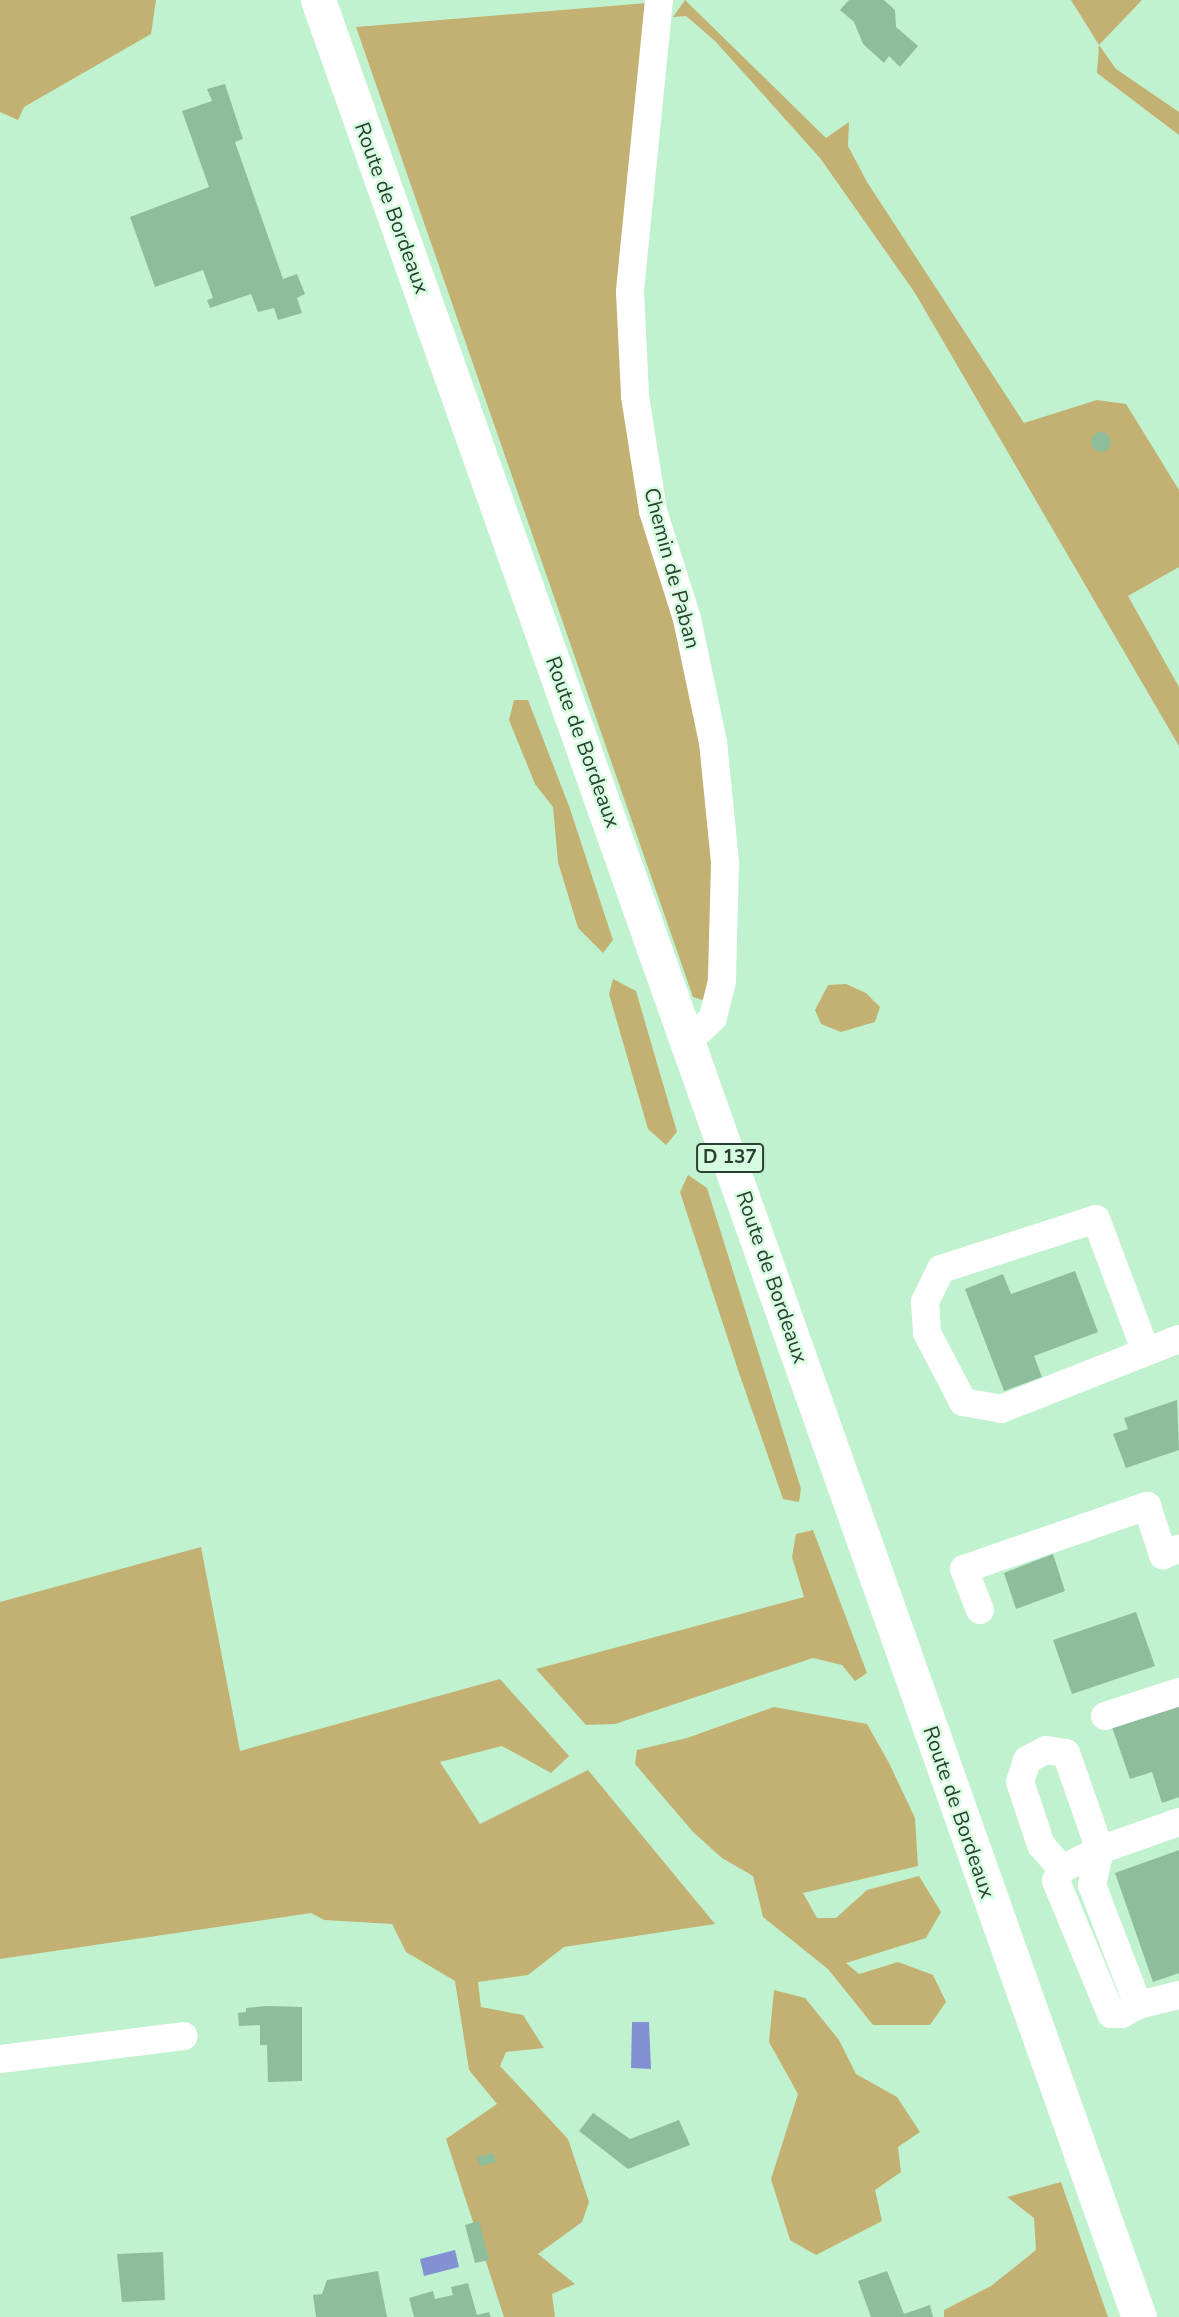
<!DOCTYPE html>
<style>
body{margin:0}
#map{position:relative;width:1179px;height:2317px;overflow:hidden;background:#c1f2cf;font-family:"Nunito Sans",sans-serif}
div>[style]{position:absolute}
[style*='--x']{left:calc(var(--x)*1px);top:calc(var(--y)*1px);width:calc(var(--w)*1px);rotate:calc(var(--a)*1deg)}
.green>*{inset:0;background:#c3b173}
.water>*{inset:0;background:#8291d1}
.building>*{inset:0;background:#8ebd9b}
.round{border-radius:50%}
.minor>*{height:28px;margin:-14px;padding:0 14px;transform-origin:14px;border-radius:14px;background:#fff}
.major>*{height:35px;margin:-17.5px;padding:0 17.5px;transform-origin:17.5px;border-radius:17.5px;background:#fff}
span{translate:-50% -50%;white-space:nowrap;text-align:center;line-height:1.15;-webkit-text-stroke:5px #d6fde0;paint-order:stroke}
.shield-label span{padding:2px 5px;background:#d6fde0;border:2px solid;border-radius:5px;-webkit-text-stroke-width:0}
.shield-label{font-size:19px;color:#2b3e31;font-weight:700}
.street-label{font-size:21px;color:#2b3e31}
</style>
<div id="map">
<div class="green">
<i style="clip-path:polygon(0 0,156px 0,151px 34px,24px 107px,18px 120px,0 112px)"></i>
<i style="clip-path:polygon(685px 0,826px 138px,849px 122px,848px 146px,867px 182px,1024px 423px,1097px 400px,1126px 404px,1179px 490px,1179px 567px,1128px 596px,1179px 687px,1179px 746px,915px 293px,820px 158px,715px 41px,686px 16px,673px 17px)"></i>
<i style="clip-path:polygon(1071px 0,1142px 0,1099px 45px,1116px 69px,1179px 112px,1179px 135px,1097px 73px,1099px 45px)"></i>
<i style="clip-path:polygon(659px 2px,635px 396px,704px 728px,721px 862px,709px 994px,702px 1000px,693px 997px,356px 27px)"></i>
<i style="clip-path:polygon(514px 700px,528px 700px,569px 806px,613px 940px,603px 953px,578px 928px,558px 862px,553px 807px,535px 784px,509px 720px)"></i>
<i style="clip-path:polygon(613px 979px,636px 991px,677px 1132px,666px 1145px,648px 1129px,609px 994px)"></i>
<i style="clip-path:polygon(846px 984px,866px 993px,880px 1007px,875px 1022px,841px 1032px,821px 1024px,815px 1010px,828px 985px)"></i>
<i style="clip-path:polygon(688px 1175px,707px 1188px,801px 1489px,799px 1502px,783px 1499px,739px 1373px,680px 1192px)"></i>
<i style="clip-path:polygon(813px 1530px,867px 1673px,855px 1681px,842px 1665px,813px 1658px,615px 1724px,586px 1725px,536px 1669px,804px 1597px,792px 1557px,796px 1534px)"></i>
<i style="clip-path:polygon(201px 1547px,240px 1751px,500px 1679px,569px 1756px,551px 1773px,502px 1746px,440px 1762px,480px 1824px,588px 1770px,715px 1924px,564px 1947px,528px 1975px,478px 1982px,481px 2007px,523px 2015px,544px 2048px,506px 2052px,500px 2066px,568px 2139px,589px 2202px,582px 2222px,538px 2254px,575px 2284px,552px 2294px,555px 2317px,504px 2317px,446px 2139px,497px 2104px,469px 2070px,455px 1981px,406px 1952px,392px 1924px,324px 1920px,311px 1913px,0 1959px,0 1602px)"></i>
<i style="clip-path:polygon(774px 1707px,867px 1724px,889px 1763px,915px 1818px,918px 1866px,803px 1893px,817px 1918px,836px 1918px,867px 1890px,919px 1876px,941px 1912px,926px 1938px,846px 1963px,859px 1974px,898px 1962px,933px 1975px,946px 2002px,930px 2025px,873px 2025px,828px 1969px,763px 1917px,753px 1876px,722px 1858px,693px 1832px,635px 1764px,637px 1750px,687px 1738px)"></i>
<i style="clip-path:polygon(774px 1990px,805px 1998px,839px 2040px,856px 2074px,897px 2097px,920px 2132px,898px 2147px,901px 2172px,875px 2190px,882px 2221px,816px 2255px,790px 2240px,771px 2179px,798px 2094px,769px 2042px)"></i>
<i style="clip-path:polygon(1061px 2182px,1108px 2317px,944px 2317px,944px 2310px,991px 2286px,1036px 2250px,1034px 2218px,1007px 2197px)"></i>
</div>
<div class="water">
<i style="clip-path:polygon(632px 2022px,649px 2022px,651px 2069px,631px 2068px)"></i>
<i style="clip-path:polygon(455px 2250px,459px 2267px,424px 2276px,420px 2259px)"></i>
</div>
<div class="building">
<i style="clip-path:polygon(849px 0,884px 0,895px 10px,896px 27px,918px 46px,900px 67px,889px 56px,884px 63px,863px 44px,854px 22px,840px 10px)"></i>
<i style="clip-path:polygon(225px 84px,243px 139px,235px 142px,283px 279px,297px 274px,305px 294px,297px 298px,302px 313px,278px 320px,274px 308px,258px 312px,251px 294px,210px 308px,207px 300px,213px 298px,203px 270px,155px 287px,130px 217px,209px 187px,182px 111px,212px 101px,207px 89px)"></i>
<i class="round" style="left:1091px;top:432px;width:20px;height:20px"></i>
<i style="clip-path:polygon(1075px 1271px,1098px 1332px,1034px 1356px,1042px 1377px,1004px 1391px,965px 1289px,1003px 1274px,1011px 1294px)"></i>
<i style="clip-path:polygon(1177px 1400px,1179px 1450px,1126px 1468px,1113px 1434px,1128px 1429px,1124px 1418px)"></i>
<i style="clip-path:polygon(1053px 1554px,1065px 1591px,1016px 1609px,1004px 1573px)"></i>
<i style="clip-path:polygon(1136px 1612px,1155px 1666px,1072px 1694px,1053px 1640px)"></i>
<i style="clip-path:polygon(1179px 1705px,1179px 1797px,1162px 1803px,1152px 1772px,1130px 1779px,1112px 1727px)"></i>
<i style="clip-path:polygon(1179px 1850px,1179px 1973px,1153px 1982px,1115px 1873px)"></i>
<i style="clip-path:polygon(266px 2006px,302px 2007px,302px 2081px,268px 2082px,267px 2045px,260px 2045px,260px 2025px,239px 2026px,238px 2013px,246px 2012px,246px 2008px)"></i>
<i style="clip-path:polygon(593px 2113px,630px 2139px,679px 2120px,690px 2145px,628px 2169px,579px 2131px)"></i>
<i style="clip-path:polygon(493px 2153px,496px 2162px,480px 2166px,477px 2157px)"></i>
<i style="clip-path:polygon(479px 2221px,489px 2260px,475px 2263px,465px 2225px)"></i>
<i style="clip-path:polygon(163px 2252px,165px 2300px,122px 2302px,117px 2254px)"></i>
<i style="clip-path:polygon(378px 2271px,387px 2317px,316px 2317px,313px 2295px,322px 2294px,327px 2280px)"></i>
<i style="clip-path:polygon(887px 2271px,904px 2314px,930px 2305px,933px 2317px,871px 2317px,858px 2281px)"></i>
<i style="clip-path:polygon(468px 2283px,477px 2315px,489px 2312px,491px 2317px,414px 2317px,409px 2298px,433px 2291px,435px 2299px,453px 2295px,451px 2287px)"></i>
</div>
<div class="minor">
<i style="--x:659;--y:0;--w:293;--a:95.7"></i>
<i style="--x:630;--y:292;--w:104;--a:87.2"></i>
<i style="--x:635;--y:396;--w:116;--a:81.1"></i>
<i style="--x:653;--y:511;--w:113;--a:72.5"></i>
<i style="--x:687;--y:619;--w:126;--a:78.1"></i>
<i style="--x:713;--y:742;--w:122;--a:84.3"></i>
<i style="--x:725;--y:863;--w:118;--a:91.5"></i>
<i style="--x:722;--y:981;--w:38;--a:104"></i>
<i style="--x:713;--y:1018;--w:33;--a:137"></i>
<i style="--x:1146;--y:1352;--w:142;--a:-110.6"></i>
<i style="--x:1096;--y:1219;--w:163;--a:162.1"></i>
<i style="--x:941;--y:1269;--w:37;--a:116"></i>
<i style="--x:925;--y:1302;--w:31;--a:86"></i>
<i style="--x:927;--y:1333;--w:78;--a:62.4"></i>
<i style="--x:963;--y:1402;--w:39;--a:10"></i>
<i style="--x:1001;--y:1409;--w:191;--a:-21.5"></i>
<i style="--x:980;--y:1610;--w:44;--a:-111.3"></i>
<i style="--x:964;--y:1569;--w:194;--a:-19"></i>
<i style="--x:1147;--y:1506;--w:52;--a:71.9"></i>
<i style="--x:1163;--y:1555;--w:17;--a:-21"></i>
<i style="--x:1105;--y:1716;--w:78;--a:-18"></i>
<i style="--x:1179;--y:1822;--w:84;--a:160.5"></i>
<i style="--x:1100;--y:1850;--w:36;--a:103"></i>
<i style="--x:1092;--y:1885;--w:129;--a:69"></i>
<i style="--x:1138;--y:2005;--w:42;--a:-13.7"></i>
<i style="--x:1062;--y:1869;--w:32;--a:-131"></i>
<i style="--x:1041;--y:1845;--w:66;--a:-108.4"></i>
<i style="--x:1020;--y:1782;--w:23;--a:-72"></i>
<i style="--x:1027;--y:1760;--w:21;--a:-28"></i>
<i style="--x:1046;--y:1750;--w:20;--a:9"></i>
<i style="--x:1066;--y:1753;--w:103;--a:70.7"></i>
<i style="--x:1100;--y:1850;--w:42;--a:153.4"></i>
<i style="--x:1062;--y:1869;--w:13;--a:117"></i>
<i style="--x:1056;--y:1881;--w:144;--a:67.5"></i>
<i style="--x:1111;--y:2014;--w:11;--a:0"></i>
<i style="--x:1122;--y:2014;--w:18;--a:-29"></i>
<i style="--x:0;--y:2059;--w:185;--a:-7.1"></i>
</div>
<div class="major">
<i style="--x:318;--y:0;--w:2458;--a:70.49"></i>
</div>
<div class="shield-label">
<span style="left:730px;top:1158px">D 137</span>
</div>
<div class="street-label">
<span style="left:392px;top:208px;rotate:70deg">Route de Bordeaux</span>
<span style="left:672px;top:568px;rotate:75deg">Chemin de Paban</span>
<span style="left:583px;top:742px;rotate:70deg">Route de Bordeaux</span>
<span style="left:772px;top:1277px;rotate:71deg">Route de Bordeaux</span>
<span style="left:959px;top:1812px;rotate:71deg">Route de Bordeaux</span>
</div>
</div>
